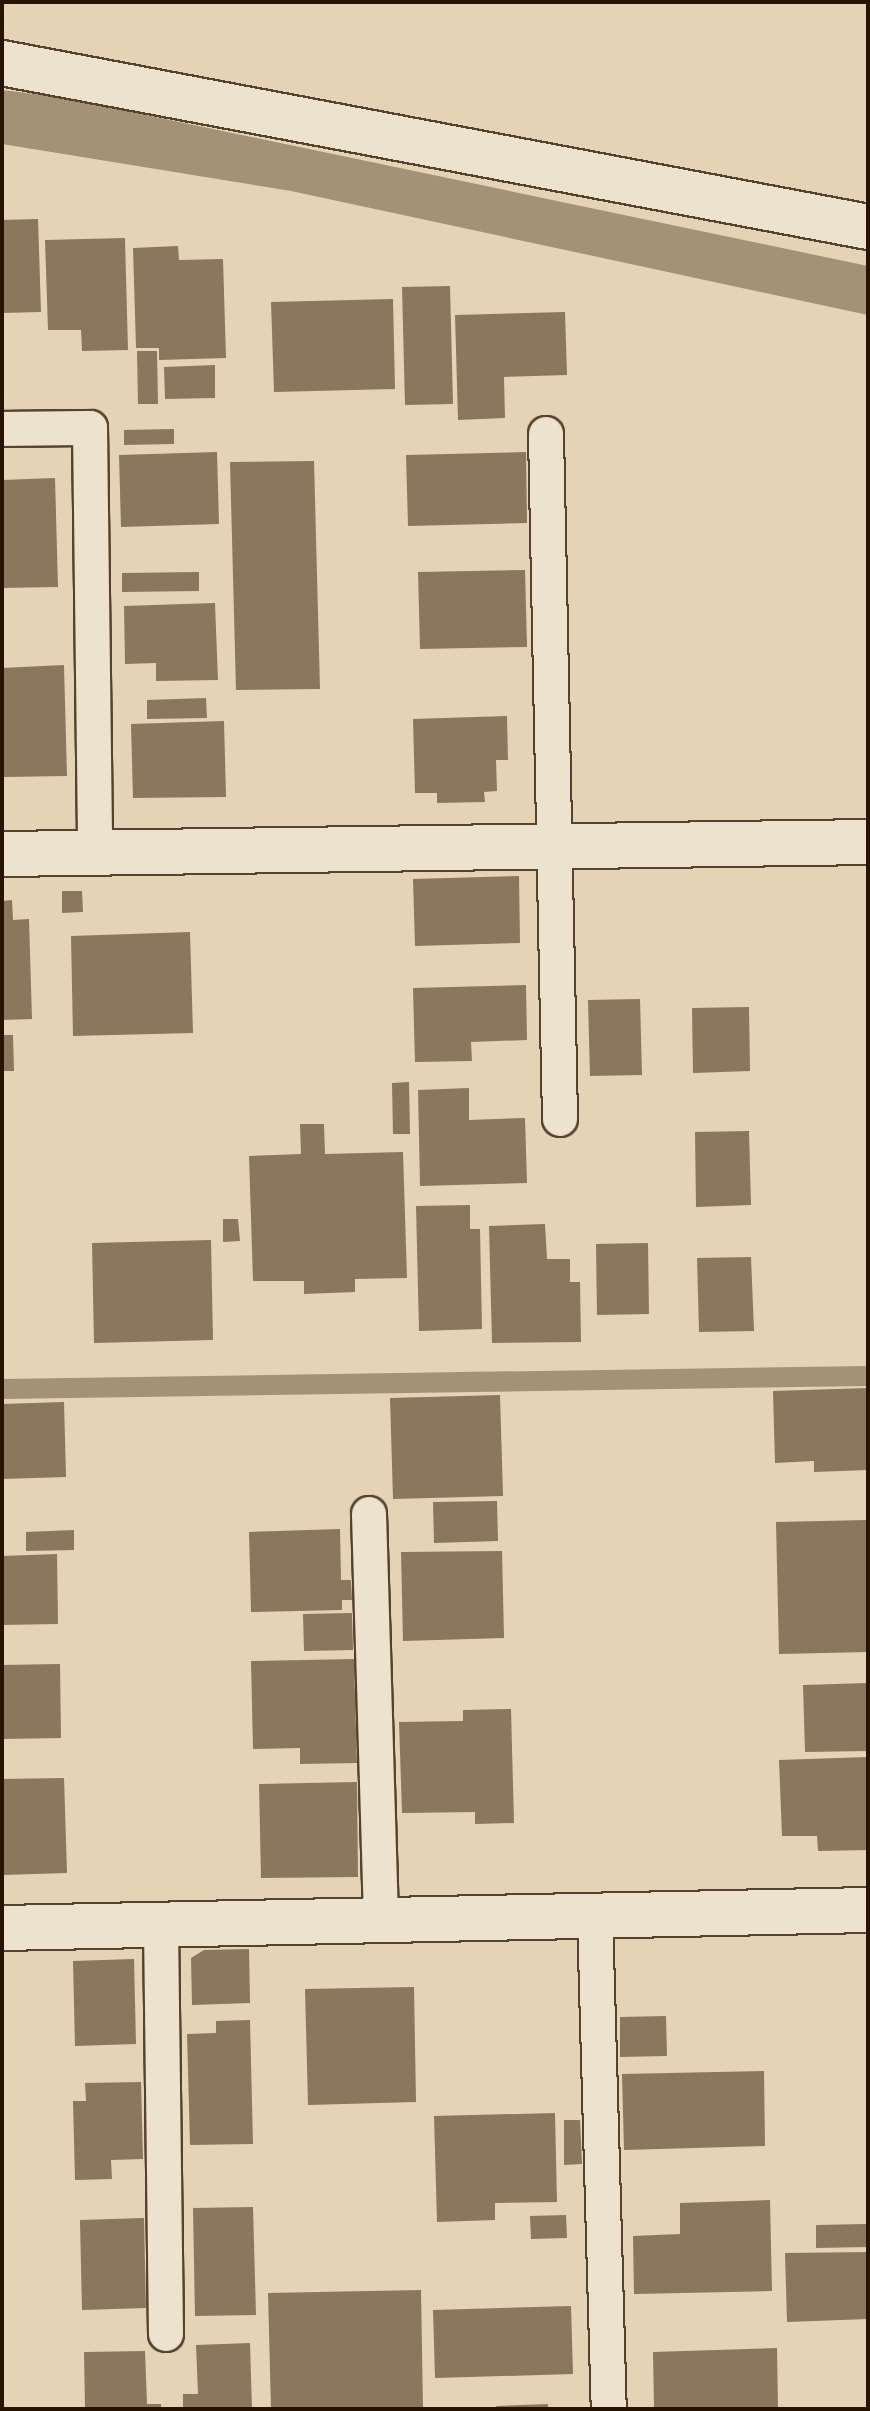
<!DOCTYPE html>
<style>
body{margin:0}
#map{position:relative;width:870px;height:2411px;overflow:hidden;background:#e4d3b4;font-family:"Gentium Book Plus",serif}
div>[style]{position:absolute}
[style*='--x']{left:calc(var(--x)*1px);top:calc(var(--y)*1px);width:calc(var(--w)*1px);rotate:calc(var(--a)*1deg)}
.water>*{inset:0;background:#a49277}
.stream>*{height:20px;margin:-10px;padding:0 10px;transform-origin:10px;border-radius:10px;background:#a49277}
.building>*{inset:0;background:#8a775e}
.roads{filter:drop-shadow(2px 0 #57432d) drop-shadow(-2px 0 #57432d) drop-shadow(0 2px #57432d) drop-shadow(0 -2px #57432d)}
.lane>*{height:34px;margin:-17px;padding:0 17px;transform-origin:17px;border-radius:17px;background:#ede2ce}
.street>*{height:44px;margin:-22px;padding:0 22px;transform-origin:22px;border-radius:22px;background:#ede2ce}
span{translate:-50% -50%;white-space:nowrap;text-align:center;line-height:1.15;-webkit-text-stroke:7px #ede2ce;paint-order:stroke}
.frame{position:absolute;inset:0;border:4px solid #281300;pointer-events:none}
</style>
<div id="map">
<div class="water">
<i style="clip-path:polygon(2px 90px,60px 97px,868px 266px,868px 315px,291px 191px,2px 144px)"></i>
</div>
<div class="stream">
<i style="--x:2;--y:1389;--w:866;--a:-0.86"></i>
</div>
<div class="building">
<i style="clip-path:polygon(38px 219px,41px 312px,2px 313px,2px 220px)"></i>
<i style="clip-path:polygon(125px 238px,128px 350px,82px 351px,81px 330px,48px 330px,45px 240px)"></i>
<i style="clip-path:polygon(178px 246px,179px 260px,223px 259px,226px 358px,159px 360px,159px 348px,136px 348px,133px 248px)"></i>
<i style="clip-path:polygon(450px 286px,453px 404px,405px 405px,402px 287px)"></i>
<i style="clip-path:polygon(393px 299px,395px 389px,274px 392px,271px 302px)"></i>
<i style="clip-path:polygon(565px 312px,567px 375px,504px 377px,505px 418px,458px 420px,455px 315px)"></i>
<i style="clip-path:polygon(137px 351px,157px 351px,158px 404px,138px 404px)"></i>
<i style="clip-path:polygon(215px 365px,215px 398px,165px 399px,164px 367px)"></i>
<i style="clip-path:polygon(174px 429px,174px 444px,124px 445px,124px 430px)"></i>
<i style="clip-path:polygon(217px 452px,219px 524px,121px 527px,119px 455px)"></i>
<i style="clip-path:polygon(526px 452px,527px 523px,408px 526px,406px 455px)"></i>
<i style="clip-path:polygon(314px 461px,320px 689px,236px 690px,230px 462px)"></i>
<i style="clip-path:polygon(55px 478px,58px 587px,2px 588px,2px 480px)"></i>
<i style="clip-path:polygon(525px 570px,527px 647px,420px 649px,418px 572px)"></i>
<i style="clip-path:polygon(199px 572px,199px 591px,122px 592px,122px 573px)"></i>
<i style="clip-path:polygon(215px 603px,218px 680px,156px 681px,156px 663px,125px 664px,124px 606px)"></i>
<i style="clip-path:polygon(64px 665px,67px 776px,4px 777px,2px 668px)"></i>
<i style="clip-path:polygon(206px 698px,207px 718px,147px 719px,147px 700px)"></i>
<i style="clip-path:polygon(507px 716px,508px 760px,496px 760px,497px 791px,484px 792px,485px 802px,437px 803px,437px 793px,415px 793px,413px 719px)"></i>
<i style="clip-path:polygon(224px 721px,226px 797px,133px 798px,131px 724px)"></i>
<i style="clip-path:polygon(519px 876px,520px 943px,415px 946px,413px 879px)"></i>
<i style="clip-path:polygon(62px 891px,82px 891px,83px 912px,62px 913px)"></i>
<i style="clip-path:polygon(12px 900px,13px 920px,29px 919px,32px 1019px,2px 1020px,2px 901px)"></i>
<i style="clip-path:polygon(190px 932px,193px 1033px,73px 1036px,71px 936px)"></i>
<i style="clip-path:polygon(526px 985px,527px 1040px,471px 1042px,472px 1061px,415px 1062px,413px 988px)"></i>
<i style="clip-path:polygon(640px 999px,642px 1075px,590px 1076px,588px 1000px)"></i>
<i style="clip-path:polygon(749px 1007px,750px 1071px,693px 1073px,692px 1008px)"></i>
<i style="clip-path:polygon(2px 1035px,13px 1035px,14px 1071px,2px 1071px)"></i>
<i style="clip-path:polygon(409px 1082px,410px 1134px,393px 1134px,392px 1083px)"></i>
<i style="clip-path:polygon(469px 1088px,469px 1120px,525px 1118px,527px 1183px,420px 1186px,418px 1090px)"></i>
<i style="clip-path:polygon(300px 1124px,324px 1124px,325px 1154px,403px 1152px,407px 1278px,355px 1279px,355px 1292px,304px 1294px,304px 1281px,253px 1281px,249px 1156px,301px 1154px)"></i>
<i style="clip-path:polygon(749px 1131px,751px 1205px,696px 1207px,695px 1132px)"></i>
<i style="clip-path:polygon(470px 1205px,470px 1229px,480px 1229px,482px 1329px,419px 1331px,416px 1206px)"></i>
<i style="clip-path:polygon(223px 1219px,238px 1219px,240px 1241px,223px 1242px)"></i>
<i style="clip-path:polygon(545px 1224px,547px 1259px,570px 1259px,570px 1282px,580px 1282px,581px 1342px,492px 1343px,489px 1226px)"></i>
<i style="clip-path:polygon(211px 1240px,213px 1340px,94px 1343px,92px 1243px)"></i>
<i style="clip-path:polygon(648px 1243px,649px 1314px,597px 1315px,596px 1244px)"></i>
<i style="clip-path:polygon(751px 1257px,754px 1331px,699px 1332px,697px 1258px)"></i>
<i style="clip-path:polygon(868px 1388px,868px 1470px,814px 1472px,814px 1461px,775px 1463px,773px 1391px)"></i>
<i style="clip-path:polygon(500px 1395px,503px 1496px,393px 1499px,390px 1398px)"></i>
<i style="clip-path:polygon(64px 1402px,66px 1477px,2px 1479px,2px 1404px)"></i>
<i style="clip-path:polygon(497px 1501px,498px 1541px,434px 1543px,433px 1502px)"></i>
<i style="clip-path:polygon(868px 1520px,868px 1652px,779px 1654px,776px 1522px)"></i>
<i style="clip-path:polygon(340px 1529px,341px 1580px,351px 1580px,352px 1600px,342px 1600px,342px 1610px,251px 1612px,249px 1532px)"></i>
<i style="clip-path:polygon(74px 1530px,74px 1550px,26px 1551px,26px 1532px)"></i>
<i style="clip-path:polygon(502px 1551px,504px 1638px,403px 1641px,401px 1552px)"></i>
<i style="clip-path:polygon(57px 1554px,58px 1624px,2px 1625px,2px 1556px)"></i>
<i style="clip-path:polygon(352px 1613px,353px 1650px,304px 1651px,303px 1614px)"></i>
<i style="clip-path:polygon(354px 1659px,357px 1763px,300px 1764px,300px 1748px,253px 1749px,251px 1661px)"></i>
<i style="clip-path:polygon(60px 1664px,61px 1738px,2px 1739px,2px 1665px)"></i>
<i style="clip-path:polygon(868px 1683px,868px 1751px,805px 1752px,803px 1685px)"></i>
<i style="clip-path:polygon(511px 1709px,514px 1823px,475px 1824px,475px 1812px,402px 1813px,399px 1722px,463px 1721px,463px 1710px)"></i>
<i style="clip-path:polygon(868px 1757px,868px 1850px,818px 1851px,817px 1836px,782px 1836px,779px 1760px)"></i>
<i style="clip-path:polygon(64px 1778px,67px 1873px,2px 1875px,2px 1779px)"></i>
<i style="clip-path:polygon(357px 1782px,358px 1877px,261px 1878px,259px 1784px)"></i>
<i style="clip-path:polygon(249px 1949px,250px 2003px,192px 2005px,191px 1958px,204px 1950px)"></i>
<i style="clip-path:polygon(134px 1959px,136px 2044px,75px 2046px,73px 1961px)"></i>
<i style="clip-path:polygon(414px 1987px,416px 2102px,308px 2105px,305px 1989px)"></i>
<i style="clip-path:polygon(666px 2016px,667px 2056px,620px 2057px,620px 2017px)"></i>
<i style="clip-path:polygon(250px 2020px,253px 2144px,190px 2145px,187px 2034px,216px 2033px,216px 2021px)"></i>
<i style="clip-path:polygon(764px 2071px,765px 2146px,624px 2150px,622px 2074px)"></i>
<i style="clip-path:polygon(141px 2082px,143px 2159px,111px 2160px,112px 2179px,75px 2180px,73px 2101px,86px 2101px,85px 2083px)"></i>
<i style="clip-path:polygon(555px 2113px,557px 2202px,495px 2203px,495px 2220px,437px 2222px,434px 2116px)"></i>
<i style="clip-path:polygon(564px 2120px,580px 2120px,582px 2164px,564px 2165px)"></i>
<i style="clip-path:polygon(770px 2200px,772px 2291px,634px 2294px,633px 2236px,680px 2234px,680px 2203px)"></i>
<i style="clip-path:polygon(253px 2207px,256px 2315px,195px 2316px,193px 2208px)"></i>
<i style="clip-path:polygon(566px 2215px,567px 2238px,531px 2239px,530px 2216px)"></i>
<i style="clip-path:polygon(144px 2218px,146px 2308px,82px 2310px,80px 2220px)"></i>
<i style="clip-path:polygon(866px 2224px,867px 2247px,816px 2248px,816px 2225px)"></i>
<i style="clip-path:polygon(868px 2252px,868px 2319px,787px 2322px,785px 2253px)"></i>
<i style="clip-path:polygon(421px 2290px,423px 2409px,271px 2409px,268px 2293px)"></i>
<i style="clip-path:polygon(571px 2306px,573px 2374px,435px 2378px,433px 2310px)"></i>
<i style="clip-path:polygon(250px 2343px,252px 2409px,183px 2409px,183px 2394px,198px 2394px,196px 2345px)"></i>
<i style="clip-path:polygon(777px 2348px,778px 2409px,654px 2409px,653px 2352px)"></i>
<i style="clip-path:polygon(145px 2351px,147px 2404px,161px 2404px,161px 2409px,85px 2409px,84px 2352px)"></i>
<i style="clip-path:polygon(548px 2404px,548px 2409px,497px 2409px,496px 2406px)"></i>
</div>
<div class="roads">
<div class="lane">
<i style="--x:2;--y:429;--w:88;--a:-0.7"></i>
<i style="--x:90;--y:428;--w:425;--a:89.3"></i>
<i style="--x:546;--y:434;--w:685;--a:88.83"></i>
<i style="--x:369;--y:1514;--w:406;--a:88.3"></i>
<i style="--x:595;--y:1916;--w:493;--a:88.4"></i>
<i style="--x:161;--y:1925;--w:409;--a:89.3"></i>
</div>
<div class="street">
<i style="--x:2;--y:63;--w:881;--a:10.72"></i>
<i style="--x:2;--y:854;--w:866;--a:-0.79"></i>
<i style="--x:2;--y:1928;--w:866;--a:-1.19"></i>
</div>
</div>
<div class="frame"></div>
</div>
